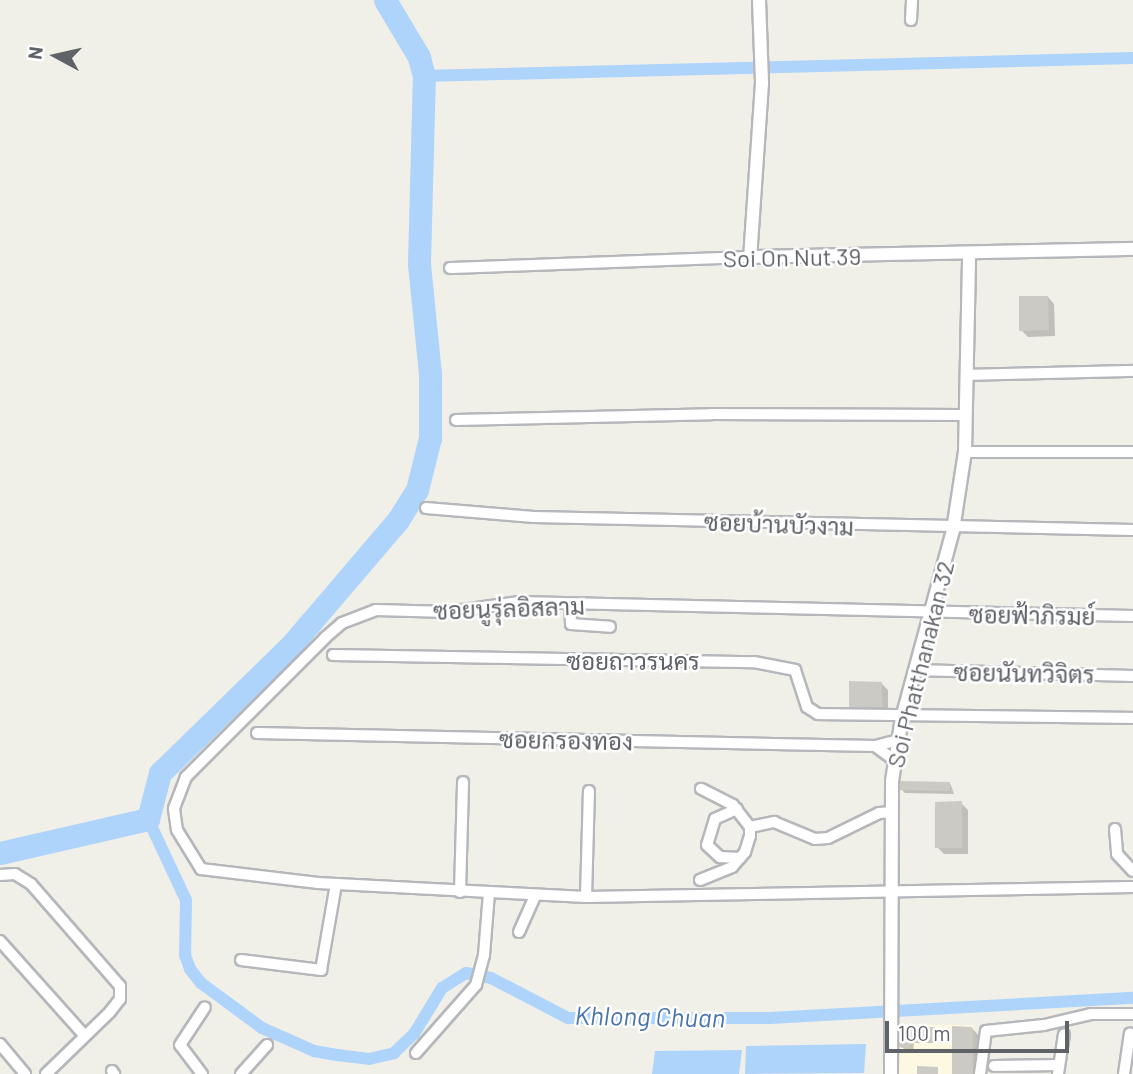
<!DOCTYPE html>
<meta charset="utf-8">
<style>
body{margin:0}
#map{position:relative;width:1133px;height:1074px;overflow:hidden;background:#f0efe8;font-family:Barlow,Sarabun,sans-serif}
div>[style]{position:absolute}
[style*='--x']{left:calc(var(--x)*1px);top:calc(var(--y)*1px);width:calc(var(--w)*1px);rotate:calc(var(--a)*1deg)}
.commercial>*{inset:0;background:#fcf8e1}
.water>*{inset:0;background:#aed4fb}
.shadow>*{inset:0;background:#0003}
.canal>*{height:12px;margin:-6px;padding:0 6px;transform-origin:6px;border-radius:6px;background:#aed4fb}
.river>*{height:23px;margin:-11.5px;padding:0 11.5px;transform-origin:11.5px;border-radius:11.5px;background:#aed4fb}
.building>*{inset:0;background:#cccac4}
.roads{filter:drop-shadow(2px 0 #b5b7bb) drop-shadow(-2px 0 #b5b7bb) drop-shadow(0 2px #b5b7bb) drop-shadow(0 -2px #b5b7bb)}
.minor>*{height:10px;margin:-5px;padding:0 5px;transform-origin:5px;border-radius:5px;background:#fff}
.tertiary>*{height:12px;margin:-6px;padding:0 6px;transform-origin:6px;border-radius:6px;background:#fff}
span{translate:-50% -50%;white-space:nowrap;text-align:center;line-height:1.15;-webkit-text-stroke:5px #fff;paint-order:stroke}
.street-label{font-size:24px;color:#5f6267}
.water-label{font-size:26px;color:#4a74ae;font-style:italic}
.north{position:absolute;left:21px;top:21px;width:70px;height:70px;-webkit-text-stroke:5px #fff;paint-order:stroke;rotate:278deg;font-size:19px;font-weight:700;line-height:28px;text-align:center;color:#5f6267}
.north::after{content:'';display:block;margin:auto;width:24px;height:32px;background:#5f6267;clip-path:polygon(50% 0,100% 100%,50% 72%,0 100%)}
.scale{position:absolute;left:885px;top:1021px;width:184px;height:32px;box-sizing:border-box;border:4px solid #5f6267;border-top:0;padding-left:9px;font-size:21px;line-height:24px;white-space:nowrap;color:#5f6267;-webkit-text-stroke:5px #fff;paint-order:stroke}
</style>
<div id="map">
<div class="commercial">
<i style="clip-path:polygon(896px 1024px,974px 1025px,973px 1074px,895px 1074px)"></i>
</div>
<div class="water">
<i style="clip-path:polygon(866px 1044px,864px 1073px,745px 1074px,746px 1046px)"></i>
<i style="clip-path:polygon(742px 1050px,739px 1074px,652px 1074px,655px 1051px)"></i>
</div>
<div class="shadow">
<i style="clip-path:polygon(1048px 297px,1054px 304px,1055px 336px,1028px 337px,1021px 330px)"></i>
<i style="clip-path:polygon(881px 683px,888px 690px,888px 713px,857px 713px,851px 706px)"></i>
<i style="clip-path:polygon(950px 783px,954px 794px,905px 793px,901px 789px)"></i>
<i style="clip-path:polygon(961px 803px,968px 810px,968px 854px,944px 854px,937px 847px)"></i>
<i style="clip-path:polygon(972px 1028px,978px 1035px,978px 1074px,953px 1074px)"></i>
<i style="clip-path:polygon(935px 1029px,939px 1043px,914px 1043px,913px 1052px,900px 1047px,911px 1035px)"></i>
</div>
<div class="canal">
<i style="--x:424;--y:76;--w:709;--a:-1.45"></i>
<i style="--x:148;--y:819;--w:89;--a:64.9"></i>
<i style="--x:186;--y:900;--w:55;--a:91"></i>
<i style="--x:185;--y:955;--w:15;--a:70"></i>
<i style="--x:190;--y:969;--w:18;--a:52"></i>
<i style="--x:201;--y:983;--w:76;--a:36.4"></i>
<i style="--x:262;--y:1028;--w:57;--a:23.9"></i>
<i style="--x:314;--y:1051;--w:23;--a:10"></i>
<i style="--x:337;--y:1055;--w:32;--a:7"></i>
<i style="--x:369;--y:1059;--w:26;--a:-13"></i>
<i style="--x:394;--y:1053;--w:28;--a:-44"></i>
<i style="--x:414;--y:1034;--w:54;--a:-58.7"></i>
<i style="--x:442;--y:988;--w:28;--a:-32"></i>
<i style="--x:466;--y:973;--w:25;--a:11"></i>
<i style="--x:491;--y:978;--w:87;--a:27.5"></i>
<i style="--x:568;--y:1018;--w:202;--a:0"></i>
<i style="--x:770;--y:1018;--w:364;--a:-3.2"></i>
</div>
<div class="river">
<i style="--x:0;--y:853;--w:152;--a:-12.9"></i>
<i style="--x:148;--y:819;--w:48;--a:-75.4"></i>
<i style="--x:160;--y:773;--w:186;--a:-44.3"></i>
<i style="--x:293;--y:643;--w:162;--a:-49.5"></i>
<i style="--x:398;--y:520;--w:36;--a:-58"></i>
<i style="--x:417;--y:490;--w:54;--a:-76"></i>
<i style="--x:430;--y:438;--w:64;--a:-90"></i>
<i style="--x:430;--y:374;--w:112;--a:-95.7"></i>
<i style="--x:419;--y:263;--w:187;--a:-88.5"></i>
<i style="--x:424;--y:76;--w:20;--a:-105"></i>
<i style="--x:419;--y:57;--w:66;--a:-120.8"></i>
</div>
<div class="building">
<i style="clip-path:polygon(1019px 296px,1048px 296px,1049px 330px,1019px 331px)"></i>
<i style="clip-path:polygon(849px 681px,882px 682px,882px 707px,849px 707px)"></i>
<i style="clip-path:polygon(899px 781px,950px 782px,950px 791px,899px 790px)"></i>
<i style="clip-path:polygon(962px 801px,962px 848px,935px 848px,935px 802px)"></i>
<i style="clip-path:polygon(952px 1026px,972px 1027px,972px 1074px,952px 1074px)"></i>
<i style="clip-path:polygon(909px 1027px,935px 1027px,935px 1040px,910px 1040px,910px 1048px,898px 1047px,899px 1032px,909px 1033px)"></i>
<i style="clip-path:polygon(917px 1066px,938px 1067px,938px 1074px,917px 1074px)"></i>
</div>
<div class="roads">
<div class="minor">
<i style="--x:911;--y:20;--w:20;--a:-87"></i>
<i style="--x:450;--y:268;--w:300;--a:-2.1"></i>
<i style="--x:968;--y:375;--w:165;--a:-1.4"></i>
<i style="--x:456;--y:420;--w:255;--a:-1.3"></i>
<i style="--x:711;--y:414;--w:255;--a:0.2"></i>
<i style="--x:965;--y:452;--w:168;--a:0"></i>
<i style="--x:426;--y:508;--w:108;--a:4.8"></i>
<i style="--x:534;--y:517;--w:599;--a:1.24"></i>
<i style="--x:570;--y:604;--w:20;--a:87"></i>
<i style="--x:571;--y:624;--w:39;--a:4"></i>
<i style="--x:1133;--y:616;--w:614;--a:-178.69"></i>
<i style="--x:519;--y:602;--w:71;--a:171.9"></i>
<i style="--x:449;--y:612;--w:73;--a:-178.4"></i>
<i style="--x:376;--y:610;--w:36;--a:159"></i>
<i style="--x:342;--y:623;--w:23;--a:139"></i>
<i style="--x:325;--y:638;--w:197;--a:135"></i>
<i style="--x:186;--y:777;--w:34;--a:111"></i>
<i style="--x:174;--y:809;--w:21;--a:82"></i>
<i style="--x:177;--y:830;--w:46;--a:58.4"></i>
<i style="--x:201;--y:869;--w:118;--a:6.8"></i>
<i style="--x:318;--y:883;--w:268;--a:3"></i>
<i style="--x:586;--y:897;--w:547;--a:-1.05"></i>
<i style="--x:333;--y:655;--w:421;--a:1"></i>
<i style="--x:754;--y:662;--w:42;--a:11"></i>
<i style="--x:795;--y:670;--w:39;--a:72"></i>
<i style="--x:807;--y:707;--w:13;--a:32"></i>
<i style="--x:818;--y:714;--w:315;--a:0.7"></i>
<i style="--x:915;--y:670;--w:218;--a:1.6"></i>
<i style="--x:257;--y:733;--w:618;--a:1.21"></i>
<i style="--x:875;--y:746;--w:25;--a:-14"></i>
<i style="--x:875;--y:746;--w:24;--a:36"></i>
<i style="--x:737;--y:809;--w:24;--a:156"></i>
<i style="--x:715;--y:819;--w:27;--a:107"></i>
<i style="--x:707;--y:845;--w:18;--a:43"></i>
<i style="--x:720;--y:857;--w:20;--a:3"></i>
<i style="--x:750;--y:827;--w:25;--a:-12"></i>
<i style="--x:774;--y:822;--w:44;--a:22.5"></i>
<i style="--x:815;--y:839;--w:13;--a:-4"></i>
<i style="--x:828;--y:838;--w:57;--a:-26.1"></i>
<i style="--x:879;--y:813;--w:13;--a:-4"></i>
<i style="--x:1115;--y:829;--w:25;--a:85"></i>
<i style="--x:1117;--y:854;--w:23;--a:47"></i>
<i style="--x:0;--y:875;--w:15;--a:-4"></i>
<i style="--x:15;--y:874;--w:19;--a:32"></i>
<i style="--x:31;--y:884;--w:135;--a:48.9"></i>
<i style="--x:120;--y:986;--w:13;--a:90"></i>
<i style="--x:120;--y:999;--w:16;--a:128"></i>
<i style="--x:110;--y:1012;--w:89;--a:135.9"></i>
<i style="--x:700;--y:880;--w:35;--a:-22"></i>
<i style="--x:732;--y:867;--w:20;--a:-49"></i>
<i style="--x:745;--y:852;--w:17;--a:-73"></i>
<i style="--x:750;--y:836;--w:9;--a:-90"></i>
<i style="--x:750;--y:827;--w:28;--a:-128"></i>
<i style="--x:733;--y:805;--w:36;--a:-153"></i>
<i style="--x:460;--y:892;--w:110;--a:-88.4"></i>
<i style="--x:586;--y:897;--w:106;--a:-88.4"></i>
<i style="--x:519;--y:932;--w:39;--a:-66"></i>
<i style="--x:0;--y:941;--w:127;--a:48.2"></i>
<i style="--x:241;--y:960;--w:81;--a:7.1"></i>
<i style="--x:321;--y:970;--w:87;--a:-80.1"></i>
<i style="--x:0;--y:1044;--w:39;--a:50"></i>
<i style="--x:416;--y:1053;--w:91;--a:-48.6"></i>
<i style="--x:476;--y:985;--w:31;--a:-75"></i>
<i style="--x:484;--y:955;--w:62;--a:-85.4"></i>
<i style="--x:994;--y:1066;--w:65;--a:-0.9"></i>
<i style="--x:112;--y:1071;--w:4;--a:56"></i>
<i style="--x:202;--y:1074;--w:36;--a:-127"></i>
<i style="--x:180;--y:1045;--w:45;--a:-56.7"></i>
<i style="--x:241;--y:1074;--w:39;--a:-48"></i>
<i style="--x:980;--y:1074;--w:43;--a:-82.1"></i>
<i style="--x:986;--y:1031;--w:58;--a:-5.9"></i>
<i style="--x:1044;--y:1025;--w:48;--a:-13.2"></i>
<i style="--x:1091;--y:1014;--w:42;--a:0"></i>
<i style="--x:1058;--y:1074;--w:40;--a:-81.5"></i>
<i style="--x:1124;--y:1074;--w:41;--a:-81.7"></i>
</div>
<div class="tertiary">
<i style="--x:759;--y:0;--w:83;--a:87.9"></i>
<i style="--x:762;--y:83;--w:174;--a:93.9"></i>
<i style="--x:750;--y:257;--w:383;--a:-1.2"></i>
<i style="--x:891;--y:1074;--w:293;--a:-89.8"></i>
<i style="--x:892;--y:781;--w:64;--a:-81"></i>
<i style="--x:902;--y:718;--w:195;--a:-74.8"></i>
<i style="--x:953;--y:530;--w:79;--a:-81.3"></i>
<i style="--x:965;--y:452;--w:197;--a:-88.8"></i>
</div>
</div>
<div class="street-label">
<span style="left:792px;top:257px;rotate:-1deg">Soi On Nut 39</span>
<span style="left:779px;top:524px;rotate:2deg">ซอยบ้านบัวงาม</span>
<span style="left:509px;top:608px;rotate:-2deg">ซอยนูรุ่ลอิสลาม</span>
<span style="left:1032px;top:615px;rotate:1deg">ซอยฟ้าภิรมย์</span>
<span style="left:633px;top:661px">ซอยถาวรนคร</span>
<span style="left:920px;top:664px;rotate:-76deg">Soi Phatthanakan 32</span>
<span style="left:1024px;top:673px;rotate:1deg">ซอยนันทวิจิตร</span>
<span style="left:566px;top:740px;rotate:1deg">ซอยกรองทอง</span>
</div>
<div class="water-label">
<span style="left:650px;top:1016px;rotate:1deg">Khlong Chuan</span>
</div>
<div class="north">N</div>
<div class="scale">100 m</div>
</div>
